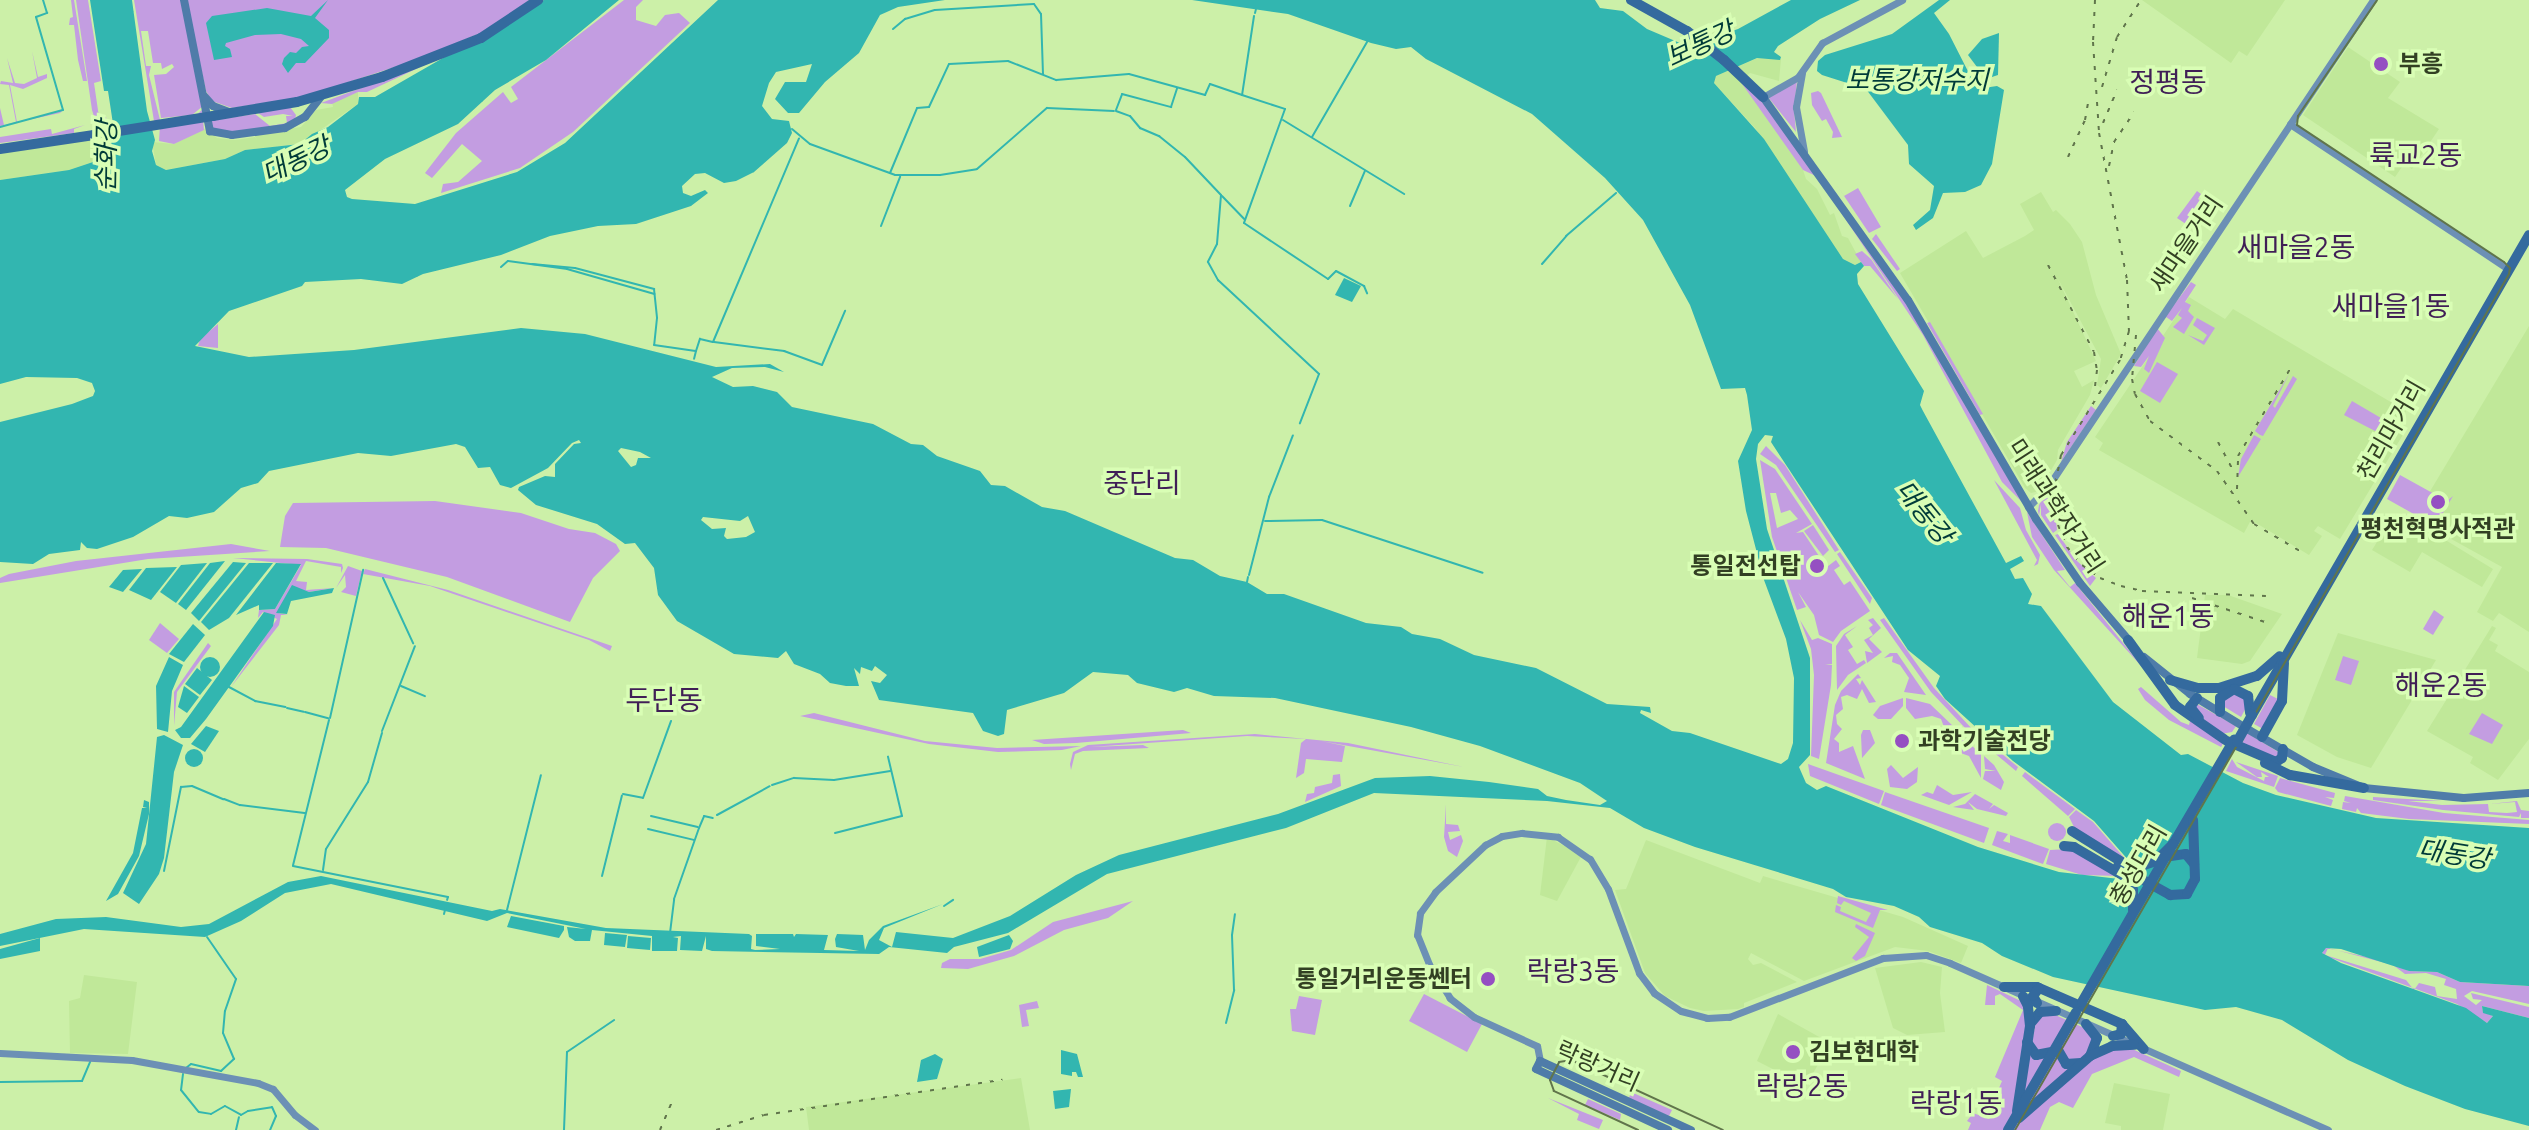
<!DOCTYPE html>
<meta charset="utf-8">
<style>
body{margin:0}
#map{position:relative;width:2529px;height:1130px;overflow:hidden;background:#ccf0a8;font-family:Ubuntu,"Noto Sans KR",sans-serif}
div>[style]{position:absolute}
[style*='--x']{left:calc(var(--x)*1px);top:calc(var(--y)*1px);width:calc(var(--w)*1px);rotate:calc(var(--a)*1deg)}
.built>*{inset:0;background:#c0e899}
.green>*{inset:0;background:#c39de1}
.round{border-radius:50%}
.water>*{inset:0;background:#32b6b0}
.stream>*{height:2px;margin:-1px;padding:0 1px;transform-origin:1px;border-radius:1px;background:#32b6b0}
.secondary>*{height:7px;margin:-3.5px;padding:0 3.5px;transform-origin:3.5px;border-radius:3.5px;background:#6c90b5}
.primary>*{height:8px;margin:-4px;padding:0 4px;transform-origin:4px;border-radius:4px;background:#4f7ca9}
.highway>*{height:10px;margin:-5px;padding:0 5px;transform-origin:5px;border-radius:5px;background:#346a9e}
.tram>*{height:2px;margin:-1px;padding:0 1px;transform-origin:1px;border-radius:1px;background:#60754b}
.rail>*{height:2px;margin-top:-1px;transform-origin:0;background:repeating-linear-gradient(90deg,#60754b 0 4px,transparent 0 12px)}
.highway-bridge>*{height:10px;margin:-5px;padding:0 5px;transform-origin:5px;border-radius:5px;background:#346a9e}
.dots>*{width:22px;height:22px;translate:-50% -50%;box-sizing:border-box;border:4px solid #d9feb5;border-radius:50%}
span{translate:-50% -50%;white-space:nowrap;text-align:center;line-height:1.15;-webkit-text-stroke:7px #d9feb5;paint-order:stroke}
.poi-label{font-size:24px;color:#324023;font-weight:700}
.left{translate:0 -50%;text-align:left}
.right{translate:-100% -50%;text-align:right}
.street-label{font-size:24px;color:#324023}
.water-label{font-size:26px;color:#003b39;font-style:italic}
.quarter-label{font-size:28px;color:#401f56}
</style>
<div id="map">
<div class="built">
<i style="clip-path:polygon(2142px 0,2285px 0,2247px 56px,2239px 51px,2231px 63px)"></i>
<i style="clip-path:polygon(2348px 47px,2400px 82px,2388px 98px,2439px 129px,2412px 169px,2404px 164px,2395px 177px,2303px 115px)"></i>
<i style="clip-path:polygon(1760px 57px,1781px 59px,1779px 81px,1750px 73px,1741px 81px,1800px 161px,1806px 179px,1817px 189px,1830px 215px,1834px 213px,1842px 236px,1848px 238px,1861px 262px,1855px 265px,1843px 259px,1755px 128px,1714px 83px,1716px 76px)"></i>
<i style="clip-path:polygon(358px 92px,358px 104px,300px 144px,245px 150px,225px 159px,166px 170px,156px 165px,152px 142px,174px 144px,206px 128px,217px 138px,235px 140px,255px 137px,257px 140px,254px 134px,301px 127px,316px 110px,333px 107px,332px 102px)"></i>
<i style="clip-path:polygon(103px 136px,105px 156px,99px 160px,69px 170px,0 180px,0 154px)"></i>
<i style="clip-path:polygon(2041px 192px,2053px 212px,2056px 210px,2070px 224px,2082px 242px,2096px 295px,2121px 354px,2101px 388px,2097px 385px,2101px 359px,2057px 277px,2096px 361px,2074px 371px,2082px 387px,2094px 380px,2090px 395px,2058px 450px,2057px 460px,2039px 491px,2031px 493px,2025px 488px,1900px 273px,1966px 231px,1983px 258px,2025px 236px,2034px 230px,2020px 204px)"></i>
<i style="clip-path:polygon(2189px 297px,2225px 319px,2233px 309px,2406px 411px,2396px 428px,2404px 433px,2340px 539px,2318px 526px,2314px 531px,2322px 536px,2309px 555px,2251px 520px,2244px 533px,2099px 450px,2103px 443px,2095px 437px)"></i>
<i style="clip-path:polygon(2529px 326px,2529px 632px,2499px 613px,2493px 621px,2477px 612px,2502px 567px,2433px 529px,2429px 493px)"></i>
<i style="clip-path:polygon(2401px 513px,2493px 569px,2482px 587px,2422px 552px,2410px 572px,2372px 550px,2385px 529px,2391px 529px)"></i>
<i style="clip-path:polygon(2205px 595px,2228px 595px,2282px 614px,2250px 661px,2242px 664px,2197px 658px)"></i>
<i style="clip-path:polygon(2492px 626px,2496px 628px,2489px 640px,2498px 645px,2495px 651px,2529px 672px,2529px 739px,2498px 780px,2470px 763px,2473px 757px,2427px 731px)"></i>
<i style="clip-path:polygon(2338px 633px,2436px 660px,2371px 768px,2337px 757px,2297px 735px)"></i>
<i style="clip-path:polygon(1547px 837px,1582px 855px,1557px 901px,1540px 895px)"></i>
<i style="clip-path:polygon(1646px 840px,1760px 883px,1763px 876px,1903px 917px,1968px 946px,1961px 963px,1928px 951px,1895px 947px,1804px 981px,1751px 953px,1748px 959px,1753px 965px,1761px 963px,1797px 982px,1744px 1003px,1744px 1007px,1738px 1009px,1704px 1011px,1690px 1008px,1665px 996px,1645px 973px,1615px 890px,1626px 889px)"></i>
<i style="clip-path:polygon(1921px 962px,1942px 967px,1940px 993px,1945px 1032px,1907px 1035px,1893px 1028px,1875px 968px)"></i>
<i style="clip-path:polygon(84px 975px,137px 982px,128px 1054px,70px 1053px,69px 1001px,80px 998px)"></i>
<i style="clip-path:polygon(1778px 1014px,1830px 1043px,1806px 1086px,1757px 1061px)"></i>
<i style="clip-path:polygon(1021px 1078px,1030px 1130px,809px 1130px,806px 1107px)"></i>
<i style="clip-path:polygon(2114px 1083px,2170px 1094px,2163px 1130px,2121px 1130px,2121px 1126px,2105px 1123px)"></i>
</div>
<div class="green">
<i style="clip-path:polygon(71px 0,74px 0,87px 81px,83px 81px,78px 60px,74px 25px,69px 25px,70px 18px,73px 17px)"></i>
<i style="clip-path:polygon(76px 0,88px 0,101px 81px,94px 83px,99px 117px,106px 117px,110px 138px,102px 139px,103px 127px,97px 126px,92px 110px)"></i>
<i style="clip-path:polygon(134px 0,182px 0,203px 106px,192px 115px,161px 118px,154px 75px,166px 74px,174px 67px,172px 64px,162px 69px,161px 63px,153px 63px,148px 31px,141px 31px,146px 66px,151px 66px,149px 75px,160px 120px,154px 121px)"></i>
<i style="clip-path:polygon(186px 0,529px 0,500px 25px,413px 61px,303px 97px,232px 108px,212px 101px,206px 91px)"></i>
<i style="clip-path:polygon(624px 0,643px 0,636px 7px,636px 20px,656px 26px,665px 15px,679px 13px,690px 23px,573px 132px,520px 168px,441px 193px,443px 184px,458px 182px,482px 161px,462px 144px,432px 178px,425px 173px,456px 133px,503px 92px,511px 103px,518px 99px,511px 87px)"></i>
<i style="clip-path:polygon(32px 51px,38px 77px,47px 74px,47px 78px,23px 89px,10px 85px,17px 122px,63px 110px,60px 113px,0 126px,0 108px,4px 125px,16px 122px,9px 85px,0 84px,1px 81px,13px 83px,7px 58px,15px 83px,24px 84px,37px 78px)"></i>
<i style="clip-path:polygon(433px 61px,367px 92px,358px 92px,332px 104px,321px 103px)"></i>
<i style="clip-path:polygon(1740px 81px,1764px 104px,1816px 176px,1803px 170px)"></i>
<i style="clip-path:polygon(1797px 81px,1794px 110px,1796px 132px,1768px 97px)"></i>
<i style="clip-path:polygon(1818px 91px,1821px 93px,1842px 137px,1832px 138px,1833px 132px,1826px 119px,1822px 121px,1812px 105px,1811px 93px)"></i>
<i style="clip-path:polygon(290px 107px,296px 115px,294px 123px,233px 134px,214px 131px,208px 121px,255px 114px,270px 126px,287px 123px,286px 116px,293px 116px,283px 114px,264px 117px,258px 113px)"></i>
<i style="clip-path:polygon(202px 110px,204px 130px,174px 144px,159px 141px,160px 125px,195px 116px)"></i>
<i style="clip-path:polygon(85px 125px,74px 129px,74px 133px,0 143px,0 137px,51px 129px,52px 134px)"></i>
<i style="clip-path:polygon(1836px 184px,1844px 196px,1858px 188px,1881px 227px,1869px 233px)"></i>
<i style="clip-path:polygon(2197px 191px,2201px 194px,2198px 199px,2211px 208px,2196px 231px,2177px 218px)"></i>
<i style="clip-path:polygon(1836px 205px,1900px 293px,2022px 502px,2002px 482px,1923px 335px)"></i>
<i style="clip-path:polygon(1876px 234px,1900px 269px,1897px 271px,1872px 239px)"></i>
<i style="clip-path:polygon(1862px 251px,1871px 259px,1898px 299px,1870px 266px,1864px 266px,1855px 254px)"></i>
<i style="clip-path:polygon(2191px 279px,2174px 305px,2191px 282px,2196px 285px,2185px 302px,2191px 305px,2188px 311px,2194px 317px,2184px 334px,2173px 327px,2182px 318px,2178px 315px,2182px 308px,2172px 321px,2166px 317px,2163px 320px)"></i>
<i style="clip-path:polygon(2197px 318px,2215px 328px,2204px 345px,2188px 335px,2203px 341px,2207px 335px,2193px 325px)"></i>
<i style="clip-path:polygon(1930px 322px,1957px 369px,1983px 414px,1980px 415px,1927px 323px)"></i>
<i style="clip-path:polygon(218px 324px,218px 348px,198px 346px,200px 339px)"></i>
<i style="clip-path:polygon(2157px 328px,2165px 338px,2149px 373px,2144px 369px,2149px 356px,2141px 367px,2134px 366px)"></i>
<i style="clip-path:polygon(2157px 362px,2178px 374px,2160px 403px,2140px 391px)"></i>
<i style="clip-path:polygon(2289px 374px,2273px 406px,2275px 408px,2293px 376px,2297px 379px,2263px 436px,2260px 435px,2255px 431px)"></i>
<i style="clip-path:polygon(2352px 401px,2381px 418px,2385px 424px,2379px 433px,2344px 415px)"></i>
<i style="clip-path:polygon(2091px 406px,2096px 410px,2061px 462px,2067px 442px)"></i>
<i style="clip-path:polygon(2254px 435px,2261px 439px,2238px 477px,2241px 459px)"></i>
<i style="clip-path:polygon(1766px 446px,1785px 465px,1839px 550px,1835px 552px,1776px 465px,1760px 454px)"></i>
<i style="clip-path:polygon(evenodd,1760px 460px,1775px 469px,1812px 524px,1796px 533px,1803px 532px,1819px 556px,1811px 561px,1812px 569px,1819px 573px,1836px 560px,1840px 566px,1834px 570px,1844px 585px,1850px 581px,1870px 611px,1841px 631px,1833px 642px,1819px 635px,1814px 615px,1798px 592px,1806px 607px,1797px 610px,1772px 537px,1760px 460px,1770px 493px,1776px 493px,1781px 513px,1790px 510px,1798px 519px,1777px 528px,1770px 493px)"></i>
<i style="clip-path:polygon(2400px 475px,2447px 501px,2453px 496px,2433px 530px,2426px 526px,2428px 522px,2387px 499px)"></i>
<i style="clip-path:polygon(1994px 480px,2020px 508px,2026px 530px,2040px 555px,2038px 564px,2034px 566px,2037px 560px)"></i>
<i style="clip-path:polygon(2052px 485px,2057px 530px,2053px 533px,2041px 515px,2041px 504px,2039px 516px,2038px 511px,2039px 505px)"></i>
<i style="clip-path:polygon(435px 501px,521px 513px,569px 529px,595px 533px,616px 544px,620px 551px,593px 578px,570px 622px,447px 577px,326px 548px,280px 547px,285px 516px,293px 503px)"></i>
<i style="clip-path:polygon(2027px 512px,2065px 570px,2057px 571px,2070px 587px,2075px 583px,2143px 668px,2054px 570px,2032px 537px)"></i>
<i style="clip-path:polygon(1813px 525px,1829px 550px,1823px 556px,1804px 531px)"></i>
<i style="clip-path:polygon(2058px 534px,2077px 561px,2096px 578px,2090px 586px,2055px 535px)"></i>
<i style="clip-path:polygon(231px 544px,270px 551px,148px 559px,0 583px,0 578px,9px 574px,76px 561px)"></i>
<i style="clip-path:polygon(1840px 552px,1872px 598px,1870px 604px,1837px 554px)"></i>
<i style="clip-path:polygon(233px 558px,307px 559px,342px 564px,343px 568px,341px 573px,341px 567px,306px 561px,296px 581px,307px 582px,306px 590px,334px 588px,309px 592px,298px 590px,278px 613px,288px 615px,281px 615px,279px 625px,231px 687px,277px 619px,263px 612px,258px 618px,259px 610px,275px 609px,301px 565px)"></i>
<i style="clip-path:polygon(348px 566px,362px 571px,356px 596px,341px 592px,346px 587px,345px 575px,336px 588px)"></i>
<i style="clip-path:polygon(365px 569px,448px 590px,612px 646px,610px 651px,589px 640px,430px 586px,363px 574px)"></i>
<i style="clip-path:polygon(2434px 610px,2444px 617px,2433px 635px,2423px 629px)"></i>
<i style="clip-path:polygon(1873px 618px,1881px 628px,1869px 639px,1882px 652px,1867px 663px,1865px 651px,1873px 653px,1864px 640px,1873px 635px,1869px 628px,1873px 625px,1868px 620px)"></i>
<i style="clip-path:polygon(1884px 618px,1934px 688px,1974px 731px,2018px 767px,2016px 771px,1967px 730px,1931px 692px,1880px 620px)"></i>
<i style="clip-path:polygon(1800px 620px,1812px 640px,1818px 638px,1832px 644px,1832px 664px,1825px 664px,1832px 665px,1831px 685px,1819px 759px,1811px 756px,1814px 675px,1811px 649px)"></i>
<i style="clip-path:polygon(160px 623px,179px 639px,167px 653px,149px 640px)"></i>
<i style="clip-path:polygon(1857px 626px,1845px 635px,1853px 647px,1848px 650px,1857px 664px,1864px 660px,1866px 663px,1848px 675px,1837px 690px,1836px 646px,1844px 634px)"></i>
<i style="clip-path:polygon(208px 643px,211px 646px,177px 692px,174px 726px,174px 692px)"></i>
<i style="clip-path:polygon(1890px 653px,1897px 653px,1926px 695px,1904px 692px,1909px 678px,1900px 665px,1892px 662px,1893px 656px,1884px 658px)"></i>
<i style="clip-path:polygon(2343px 656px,2359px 661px,2351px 685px,2335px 680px)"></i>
<i style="clip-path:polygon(1858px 674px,1861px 678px,1856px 679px,1860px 685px,1862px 680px,1876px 702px,1869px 703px,1862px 689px,1857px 699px,1847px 695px,1841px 697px,1843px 709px,1836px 715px,1837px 724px,1842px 729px,1834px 739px,1839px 743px,1839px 752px,1853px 746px,1865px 779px,1826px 763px,1835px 705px,1841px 691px)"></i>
<i style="clip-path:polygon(2141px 687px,2181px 722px,2189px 725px,2190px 721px,2224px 742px,2221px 747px,2169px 720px,2145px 700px,2138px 689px)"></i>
<i style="clip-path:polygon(2231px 691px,2249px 702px,2241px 717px,2223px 706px,2222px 698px)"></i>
<i style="clip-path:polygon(2270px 695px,2278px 699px,2263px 729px,2254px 724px)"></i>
<i style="clip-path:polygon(1903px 698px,1903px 706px,1891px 719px,1878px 719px,1873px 715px,1880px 706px)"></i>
<i style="clip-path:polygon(1906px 698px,1930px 704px,1953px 726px,1939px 735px,1944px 727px,1941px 719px,1932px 716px,1915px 719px,1906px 708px)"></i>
<i style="clip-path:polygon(2195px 703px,2236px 726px,2232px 732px,2221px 734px,2194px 711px)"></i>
<i style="clip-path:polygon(814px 713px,925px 741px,997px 748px,1081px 746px,1062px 750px,998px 752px,929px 744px,800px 716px)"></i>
<i style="clip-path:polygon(2482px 713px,2503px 725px,2492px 744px,2469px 734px)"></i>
<i style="clip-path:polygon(1183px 730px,1191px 733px,1076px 743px,1044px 744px,1032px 740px)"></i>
<i style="clip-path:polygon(1870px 730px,1875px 743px,1862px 758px,1861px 735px,1863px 730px)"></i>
<i style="clip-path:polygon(2247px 733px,2280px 753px,2278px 759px,2241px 746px)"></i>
<i style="clip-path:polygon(1255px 734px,1348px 743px,1464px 767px,1321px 741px,1345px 746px,1342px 762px,1306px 759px,1304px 773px,1296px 778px,1301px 743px,1306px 739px,1247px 736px,1090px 747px,1143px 745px,1149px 748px,1083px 751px,1075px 754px,1071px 770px,1070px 764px,1073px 752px,1088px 745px)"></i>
<i style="clip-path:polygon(1962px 737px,1981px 754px,1981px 778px,1969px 756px,1958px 752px,1962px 744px,1958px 739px)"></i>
<i style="clip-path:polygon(1984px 756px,1994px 765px,2004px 782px,2001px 790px,1983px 779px,1985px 771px,1996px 771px,1985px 769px)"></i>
<i style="clip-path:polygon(2232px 759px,2237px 767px,2264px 781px,2265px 777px,2269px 777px,2261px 772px,2262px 777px,2257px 777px,2236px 762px,2278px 776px,2274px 787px,2226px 771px)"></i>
<i style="clip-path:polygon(1808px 764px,1884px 791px,1879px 804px,1810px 776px)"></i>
<i style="clip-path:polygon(1891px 765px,1903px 778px,1918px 767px,1917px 782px,1907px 789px,1890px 787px,1887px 769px)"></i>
<i style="clip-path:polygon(2025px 772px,2052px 792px,2075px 809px,2068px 816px,2022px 776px)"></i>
<i style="clip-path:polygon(1340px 774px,1341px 786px,1305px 802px,1307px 794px,1314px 793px,1315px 787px,1332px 783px,1333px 775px)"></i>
<i style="clip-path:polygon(2280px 778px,2335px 793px,2334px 798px,2325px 797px,2333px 800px,2331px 806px,2278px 792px,2275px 788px)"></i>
<i style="clip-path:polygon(1937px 785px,1953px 795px,1972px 792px,1949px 805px,1921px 795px,1927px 792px,1933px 794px)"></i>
<i style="clip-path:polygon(1885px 792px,1989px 828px,1984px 843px,1881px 805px)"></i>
<i style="clip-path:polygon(1975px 794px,1993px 804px,1989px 809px,1994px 805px,2008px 813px,2006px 816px,1977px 809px,1968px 802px,1974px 810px,1953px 807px,1965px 804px)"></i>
<i style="clip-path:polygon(2345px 796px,2444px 813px,2529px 820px,2529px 824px,2409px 819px,2361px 813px,2357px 808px,2356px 812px,2342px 809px,2343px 802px,2351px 803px,2344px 801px)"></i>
<i style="clip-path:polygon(2373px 797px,2442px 801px,2408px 801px,2442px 805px,2488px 804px,2489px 812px,2507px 813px,2517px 812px,2515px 802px,2490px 804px,2517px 801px,2521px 810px,2529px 811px,2529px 818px,2521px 818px,2521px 813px,2519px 817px,2443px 810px,2373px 800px)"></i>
<i style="clip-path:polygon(1446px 804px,1446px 824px,1458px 825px,1460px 831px,1448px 832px,1450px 840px,1461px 835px,1463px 841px,1457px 857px,1448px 851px,1444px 837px)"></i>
<i style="clip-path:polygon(2076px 810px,2093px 822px,2127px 861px,2077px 833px,2069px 817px)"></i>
<i class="round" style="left:2048px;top:823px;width:18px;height:18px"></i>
<i style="clip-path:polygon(1997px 831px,2008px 834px,2003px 841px,2010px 843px,2010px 835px,2049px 849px,2043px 864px,1992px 845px)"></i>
<i style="clip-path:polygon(2068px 849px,2118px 876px,2082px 875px,2046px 864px,2050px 850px)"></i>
<i style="clip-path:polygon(1838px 896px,1888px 910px,1880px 910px,1873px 928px,1835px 912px,1836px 905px,1841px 907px,1840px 911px,1866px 922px,1871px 913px,1844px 901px,1841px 905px,1837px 903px)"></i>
<i style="clip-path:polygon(1133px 901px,1108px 918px,1064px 930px,1014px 956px,968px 969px,941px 968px,942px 963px,950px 959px,980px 959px,1011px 950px,1053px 922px)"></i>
<i style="clip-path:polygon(1856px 924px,1875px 933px,1865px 956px,1856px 961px,1852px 958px,1869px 937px,1855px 927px)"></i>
<i style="clip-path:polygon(evenodd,2326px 948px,2386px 961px,2409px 971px,2437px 972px,2460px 982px,2529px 986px,2529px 1004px,2472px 991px,2464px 996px,2476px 1005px,2482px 1000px,2473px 999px,2471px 993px,2529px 1007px,2529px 1018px,2482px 1006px,2483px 1012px,2493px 1016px,2487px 1023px,2457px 1004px,2323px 955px,2322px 951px,2326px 948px,2328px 948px,2393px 965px,2405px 974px,2426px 973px,2446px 979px,2444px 985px,2456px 989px,2457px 999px,2437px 996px,2435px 987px,2419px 983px,2414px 990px,2406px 980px,2325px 955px,2328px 948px)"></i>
<i style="clip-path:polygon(1987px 985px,2025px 1003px,2031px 1047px,2037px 1016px,2051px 1013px,2091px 1031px,2094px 1049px,2104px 1052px,2130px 1048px,2181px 1071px,2179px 1077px,2134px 1057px,2092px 1074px,2073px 1108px,2059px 1102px,2050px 1107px,2040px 1130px,1968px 1130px,1971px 1123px,1967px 1121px,1973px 1113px,1989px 1119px,1999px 1096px,1996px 1095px,2002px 1081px,1995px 1077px,2023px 1010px,2000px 994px,1995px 996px,1995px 1005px,1985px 1005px)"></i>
<i style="clip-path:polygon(1424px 994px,1482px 1024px,1467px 1052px,1409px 1021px)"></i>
<i style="clip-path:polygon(1299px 996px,1322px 1000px,1315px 1035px,1292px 1031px,1290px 1009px,1296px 1009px)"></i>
<i style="clip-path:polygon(1037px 1001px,1039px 1008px,1026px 1010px,1029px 1026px,1022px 1027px,1019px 1005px)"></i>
<i style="clip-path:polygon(1631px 1092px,1672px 1110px,1669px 1116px,1629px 1098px)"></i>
<i style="clip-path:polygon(1548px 1098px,1603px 1120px,1599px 1129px,1577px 1120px,1579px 1114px)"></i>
<i style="clip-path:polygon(1588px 1099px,1621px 1114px,1620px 1120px,1585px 1105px)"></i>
</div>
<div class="water">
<i style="clip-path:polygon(evenodd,90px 0,132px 0,147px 111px,155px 140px,152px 151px,156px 165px,166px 170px,225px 159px,245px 150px,300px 144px,312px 134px,328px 127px,358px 104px,359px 97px,375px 97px,544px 0,619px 0,546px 60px,495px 90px,458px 124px,385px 159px,345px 190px,347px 197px,352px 199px,415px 204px,517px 172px,565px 143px,718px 0,945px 0,898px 7px,880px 15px,859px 53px,825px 82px,799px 113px,788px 113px,775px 99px,785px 82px,806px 82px,812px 64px,776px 72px,769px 83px,762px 106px,772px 119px,789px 121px,792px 133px,787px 143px,754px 172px,736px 181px,724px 183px,705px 173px,695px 174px,682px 186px,683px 193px,691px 196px,705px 190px,708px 193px,691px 206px,636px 224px,598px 226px,550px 236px,501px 255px,423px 274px,402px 284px,361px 279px,305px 282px,302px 286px,229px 311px,195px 346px,249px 357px,354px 350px,521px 328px,585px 334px,716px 367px,770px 364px,784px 372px,765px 367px,732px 368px,712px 377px,733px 387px,753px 386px,777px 392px,792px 407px,873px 424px,911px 444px,923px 445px,937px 456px,980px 471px,991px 485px,1005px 486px,1042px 507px,1065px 511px,1175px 558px,1193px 560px,1220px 576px,1247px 582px,1267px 594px,1284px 594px,1366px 623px,1401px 627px,1412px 634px,1440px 639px,1474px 655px,1536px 668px,1607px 704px,1650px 707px,1651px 713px,1641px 710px,1640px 713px,1672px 731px,1690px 733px,1781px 764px,1788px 759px,1793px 743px,1794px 678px,1786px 639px,1764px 580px,1746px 511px,1738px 461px,1752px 430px,1747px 395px,1745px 388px,1721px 389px,1690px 305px,1643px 220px,1605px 178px,1532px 114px,1426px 59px,1411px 47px,1396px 49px,1371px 43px,1288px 14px,1192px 0,1595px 0,1600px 8px,1623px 11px,1647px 29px,1687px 46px,1738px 29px,1791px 0,1860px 0,1820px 19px,1778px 46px,1774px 52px,1781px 57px,1780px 60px,1757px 58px,1716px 76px,1714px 83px,1764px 139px,1843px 259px,1855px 265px,1861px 262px,1864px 266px,1857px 274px,1858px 284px,1924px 391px,1920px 405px,1923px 411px,2006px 563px,2021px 556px,2024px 561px,2010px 569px,2015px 579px,2023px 578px,2032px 594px,2028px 604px,2041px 606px,2113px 702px,2181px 755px,2188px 754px,2243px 783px,2276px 795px,2376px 818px,2529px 828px,2529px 986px,2460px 982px,2437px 972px,2409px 971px,2341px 949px,2326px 948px,2322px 953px,2341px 963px,2466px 1008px,2487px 1023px,2493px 1016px,2483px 1013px,2482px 1006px,2529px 1018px,2529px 1126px,2465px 1109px,2405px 1086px,2348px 1060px,2282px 1020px,2236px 1007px,2205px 1010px,2053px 977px,2002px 956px,1982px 943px,1930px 927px,1919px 917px,1894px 906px,1846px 897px,1833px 889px,1695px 847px,1644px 828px,1610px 808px,1547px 801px,1374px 793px,1286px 828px,1107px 874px,1008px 933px,954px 947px,947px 953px,889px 947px,879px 954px,712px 951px,706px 949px,706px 936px,702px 951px,680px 950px,681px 936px,673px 937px,678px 938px,677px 951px,652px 951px,652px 936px,592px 930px,590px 941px,575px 941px,569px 937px,567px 927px,586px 929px,507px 913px,487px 921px,331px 884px,285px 893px,241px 921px,205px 937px,84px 929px,0 946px,0 934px,56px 919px,106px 917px,181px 927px,209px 924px,288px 882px,321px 876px,492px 911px,500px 909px,606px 928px,749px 934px,752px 936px,751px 949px,755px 950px,780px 949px,756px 946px,756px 934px,793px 934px,794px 937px,796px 934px,828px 935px,824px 950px,859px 951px,836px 947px,835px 939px,837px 934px,863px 935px,865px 950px,869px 940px,883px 926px,943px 904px,884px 928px,879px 940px,892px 947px,896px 932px,953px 938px,1010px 916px,1076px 875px,1119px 855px,1278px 814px,1375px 778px,1430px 776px,1489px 782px,1538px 789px,1547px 796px,1566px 800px,1600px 805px,1607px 801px,1580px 783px,1480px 746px,1411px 727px,1275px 698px,1214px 696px,1187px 688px,1174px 692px,1137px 683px,1128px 675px,1093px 672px,1064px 693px,1007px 710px,1004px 734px,998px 736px,983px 731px,973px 713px,879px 700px,871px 681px,880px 683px,887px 675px,875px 666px,872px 671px,861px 667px,860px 674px,854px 668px,859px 686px,846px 686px,830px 683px,820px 674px,794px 664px,786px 651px,778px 658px,734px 654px,677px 621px,658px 595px,654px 568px,635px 543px,625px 544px,597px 524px,536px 505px,518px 490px,519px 487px,545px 476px,555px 477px,555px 464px,574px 444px,581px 443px,579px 440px,572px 443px,548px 468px,511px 488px,500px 485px,490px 467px,478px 468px,465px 447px,456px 444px,391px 456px,358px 453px,269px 471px,258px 483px,241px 488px,214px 512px,187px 518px,169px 516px,133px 537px,97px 549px,87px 548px,81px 542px,80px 550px,49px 554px,33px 564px,0 562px,0 422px,72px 404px,93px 396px,95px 391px,92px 383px,77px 378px,26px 377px,0 384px,0 180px,69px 170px,99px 160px,112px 149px,111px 139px,115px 137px,108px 91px,104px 91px,90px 0,1765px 435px,1773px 436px,1771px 442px,1908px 650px,1940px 676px,1936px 686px,1945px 699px,2013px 761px,2094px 821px,2130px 862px,2128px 880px,2059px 872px,1978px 847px,1826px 786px,1817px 790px,1806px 783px,1799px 767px,1810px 755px,1810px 658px,1767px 529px,1756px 459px,1758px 444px,1765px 435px,90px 0,621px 448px,640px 452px,651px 458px,638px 458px,636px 465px,631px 467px,618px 451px,621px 448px,90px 0,748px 516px,755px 532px,746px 537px,727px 539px,724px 536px,726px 528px,712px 529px,701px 520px,703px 517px,740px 521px,748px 516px)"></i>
<i style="clip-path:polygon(328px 0,315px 18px,329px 30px,329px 38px,305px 63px,296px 63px,288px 73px,282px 64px,284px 58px,290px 52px,296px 53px,302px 47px,309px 46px,301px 39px,281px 34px,255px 35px,226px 43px,225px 46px,230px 49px,232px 57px,214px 60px,206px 23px,212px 16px,267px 8px,311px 16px)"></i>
<i style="clip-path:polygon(1939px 0,1950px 0,1934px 13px,1949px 34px,1977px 89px,1997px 86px,2004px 90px,1992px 164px,1981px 185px,1965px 192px,1943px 193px,1933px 218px,1916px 230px,1913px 225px,1930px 210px,1934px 186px,1909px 164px,1908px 145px,1866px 89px,1822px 75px,1817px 71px,1818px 61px,1825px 55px,1892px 34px)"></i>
<i style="clip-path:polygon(1999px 33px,1998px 75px,1986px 79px,1968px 55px,1982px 39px)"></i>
<i style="clip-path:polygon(1344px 278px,1361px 286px,1352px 302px,1335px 295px)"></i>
<i style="clip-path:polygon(225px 561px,186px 610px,178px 604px,210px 563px)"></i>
<i style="clip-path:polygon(233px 562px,246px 563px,199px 621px,191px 613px)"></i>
<i style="clip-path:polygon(207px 563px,176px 603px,160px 592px,181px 565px)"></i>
<i style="clip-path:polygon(249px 563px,273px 563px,229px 618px,209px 630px,201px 622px)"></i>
<i style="clip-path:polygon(276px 563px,301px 564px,275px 609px,259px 610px,259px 605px,236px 615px)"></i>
<i style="clip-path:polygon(177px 567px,151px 600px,129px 590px,146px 568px)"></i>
<i style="clip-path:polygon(142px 569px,123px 592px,109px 587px,123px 570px)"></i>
<i style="clip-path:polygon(292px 585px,309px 592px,334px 588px,332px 593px,291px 601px,287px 614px,276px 613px)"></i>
<i style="clip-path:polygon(264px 612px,275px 615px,273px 626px,206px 719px,190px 738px,181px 738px,175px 730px,181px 727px)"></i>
<i style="clip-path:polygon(193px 624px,205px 635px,184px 662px,169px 654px)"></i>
<i style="clip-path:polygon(169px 657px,183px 665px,172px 691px,168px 732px,157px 729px,156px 686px)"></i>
<i class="round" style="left:200px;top:657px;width:20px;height:20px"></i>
<i style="clip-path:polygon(197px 668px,212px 680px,200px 695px,185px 684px)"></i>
<i style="clip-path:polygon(184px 686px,199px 697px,187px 713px,178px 707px)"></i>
<i style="clip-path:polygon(206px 726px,219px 731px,205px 752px,191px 744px)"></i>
<i style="clip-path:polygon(164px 735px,183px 745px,174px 772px,164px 858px,159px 874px,139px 904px,123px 893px,146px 844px,157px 737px)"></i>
<i class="round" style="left:185px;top:749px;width:18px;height:18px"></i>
<i style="clip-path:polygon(144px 800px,149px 802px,149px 814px,139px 856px,118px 894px,106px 901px,133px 853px,142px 808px,147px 808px,143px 807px)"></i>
<i style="clip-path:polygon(511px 916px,564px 926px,564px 930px,559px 938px,507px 927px)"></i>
<i style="clip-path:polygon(605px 933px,627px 935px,625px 947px,604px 945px)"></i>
<i style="clip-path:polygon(1009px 935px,1013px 941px,1010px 949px,979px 957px,977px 947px)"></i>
<i style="clip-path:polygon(628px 936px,651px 938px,650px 950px,627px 948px)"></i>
<i style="clip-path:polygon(40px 938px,40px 951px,0 959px,0 949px)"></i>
<i style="clip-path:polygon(1061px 1050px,1077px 1054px,1083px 1077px,1078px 1077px,1076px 1072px,1072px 1072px,1072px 1076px,1061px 1074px)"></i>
<i style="clip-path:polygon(935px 1054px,943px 1059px,937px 1079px,917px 1082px,921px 1060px)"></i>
<i style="clip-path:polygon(1071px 1089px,1069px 1107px,1055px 1109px,1053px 1091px)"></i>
</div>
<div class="stream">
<i style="--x:1255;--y:13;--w:4;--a:-76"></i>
<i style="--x:1254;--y:16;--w:80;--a:98.6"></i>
<i style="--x:1242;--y:95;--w:45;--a:18"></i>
<i style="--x:1285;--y:109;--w:121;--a:109.8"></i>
<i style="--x:1244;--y:223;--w:101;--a:33.7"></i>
<i style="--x:1328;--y:279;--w:11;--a:-45"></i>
<i style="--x:1336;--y:271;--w:32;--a:28"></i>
<i style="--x:1364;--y:286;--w:8;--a:67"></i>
<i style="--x:893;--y:29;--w:16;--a:-40"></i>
<i style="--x:905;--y:19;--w:31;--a:-17"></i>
<i style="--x:935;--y:10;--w:99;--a:-3.5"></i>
<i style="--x:1034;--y:4;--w:12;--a:55"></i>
<i style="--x:1041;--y:14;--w:60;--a:88.1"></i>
<i style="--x:1116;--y:110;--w:17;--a:-69"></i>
<i style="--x:1122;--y:94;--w:51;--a:14.9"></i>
<i style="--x:1171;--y:107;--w:20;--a:-72"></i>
<i style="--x:1116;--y:111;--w:15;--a:20"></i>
<i style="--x:1130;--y:116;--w:16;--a:50"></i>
<i style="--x:1140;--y:128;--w:21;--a:23"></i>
<i style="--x:1159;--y:136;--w:33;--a:39"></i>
<i style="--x:1185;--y:157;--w:52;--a:46.5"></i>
<i style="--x:1221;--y:195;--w:49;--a:94.7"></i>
<i style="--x:1217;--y:244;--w:20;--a:117"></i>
<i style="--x:1208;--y:262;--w:21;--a:61"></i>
<i style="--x:1218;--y:280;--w:138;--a:42.9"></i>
<i style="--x:1319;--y:374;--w:53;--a:111.2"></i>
<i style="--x:1283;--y:120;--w:142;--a:31.4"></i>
<i style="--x:0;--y:127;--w:65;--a:-15.1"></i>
<i style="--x:63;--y:110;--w:97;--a:-106.2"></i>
<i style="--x:36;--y:17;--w:12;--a:-20"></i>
<i style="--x:47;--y:13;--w:14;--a:-107"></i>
<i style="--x:792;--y:129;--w:23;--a:40"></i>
<i style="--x:810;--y:144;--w:90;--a:20"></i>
<i style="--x:895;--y:175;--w:45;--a:0"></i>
<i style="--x:940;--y:175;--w:37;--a:-9"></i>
<i style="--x:977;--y:169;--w:93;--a:-41.1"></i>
<i style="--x:1047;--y:108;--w:67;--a:2.6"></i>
<i style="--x:1312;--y:137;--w:110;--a:-59.9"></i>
<i style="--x:890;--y:173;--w:70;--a:-67.4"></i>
<i style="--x:917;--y:108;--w:12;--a:-5"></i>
<i style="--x:929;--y:107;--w:47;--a:-65.1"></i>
<i style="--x:949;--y:64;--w:59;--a:-2.9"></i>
<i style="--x:1008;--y:61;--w:52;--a:21.6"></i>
<i style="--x:1056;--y:80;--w:73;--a:-4.7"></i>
<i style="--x:1129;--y:74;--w:79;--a:15.4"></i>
<i style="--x:1205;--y:95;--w:12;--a:-66"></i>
<i style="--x:1210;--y:84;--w:34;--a:19"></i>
<i style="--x:1222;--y:196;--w:32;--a:46"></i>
<i style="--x:1350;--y:206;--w:38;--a:-67"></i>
<i style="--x:881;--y:226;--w:53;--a:-68.8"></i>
<i style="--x:532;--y:264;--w:43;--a:5.3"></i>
<i style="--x:575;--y:268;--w:82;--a:14.9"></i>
<i style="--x:654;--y:289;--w:29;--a:84"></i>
<i style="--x:657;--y:318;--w:27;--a:96"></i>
<i style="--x:654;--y:345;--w:42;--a:8.1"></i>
<i style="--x:696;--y:351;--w:8;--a:104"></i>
<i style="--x:1542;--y:264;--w:37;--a:-49"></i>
<i style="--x:1566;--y:236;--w:66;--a:-40.7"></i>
<i style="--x:501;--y:267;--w:9;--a:-41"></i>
<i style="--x:508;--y:261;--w:60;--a:7.7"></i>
<i style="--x:567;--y:269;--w:91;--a:15.9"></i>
<i style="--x:714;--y:342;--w:71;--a:7.3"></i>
<i style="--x:784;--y:351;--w:40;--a:20.2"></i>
<i style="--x:822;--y:365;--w:59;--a:-66.9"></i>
<i style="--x:696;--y:351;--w:13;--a:-72"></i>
<i style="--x:700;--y:339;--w:13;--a:13"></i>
<i style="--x:713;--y:342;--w:221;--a:-67.1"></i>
<i style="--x:1265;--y:521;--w:57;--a:-1"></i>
<i style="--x:1322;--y:520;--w:169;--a:18.2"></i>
<i style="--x:1249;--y:575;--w:81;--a:-75.6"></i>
<i style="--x:1269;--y:497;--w:66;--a:-68.8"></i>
<i style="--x:383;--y:578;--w:72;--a:65.2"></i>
<i style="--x:1247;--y:582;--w:5;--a:-79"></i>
<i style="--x:401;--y:686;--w:26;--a:23"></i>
<i style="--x:229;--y:687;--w:30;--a:28"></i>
<i style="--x:255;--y:701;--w:31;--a:11"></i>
<i style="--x:287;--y:708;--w:17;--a:13"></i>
<i style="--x:305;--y:712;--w:24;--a:15"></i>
<i style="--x:330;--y:718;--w:152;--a:-77.4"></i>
<i style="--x:329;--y:720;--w:150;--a:103.9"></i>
<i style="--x:293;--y:866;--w:158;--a:11.3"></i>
<i style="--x:448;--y:897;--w:3;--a:108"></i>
<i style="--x:382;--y:731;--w:91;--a:-68.8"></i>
<i style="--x:772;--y:785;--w:23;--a:-18"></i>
<i style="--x:794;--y:778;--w:40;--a:2.9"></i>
<i style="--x:834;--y:780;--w:57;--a:-9.1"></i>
<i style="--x:623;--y:794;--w:20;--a:11"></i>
<i style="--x:643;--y:798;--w:82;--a:-70"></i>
<i style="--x:224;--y:799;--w:17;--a:21"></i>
<i style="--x:240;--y:805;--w:65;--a:7"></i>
<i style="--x:717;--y:815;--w:60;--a:-28.7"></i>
<i style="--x:651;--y:816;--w:48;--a:13.2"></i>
<i style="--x:648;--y:829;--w:47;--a:13.4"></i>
<i style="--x:835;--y:833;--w:69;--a:-14.2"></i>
<i style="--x:902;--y:816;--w:61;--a:-103.3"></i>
<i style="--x:323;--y:870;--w:21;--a:-82"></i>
<i style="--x:326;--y:849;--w:79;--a:-57.9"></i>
<i style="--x:368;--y:782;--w:51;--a:-74.1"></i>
<i style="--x:164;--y:871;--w:86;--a:-78.6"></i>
<i style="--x:181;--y:787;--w:11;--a:-5"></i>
<i style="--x:192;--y:786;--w:34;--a:23"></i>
<i style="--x:602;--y:876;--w:83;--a:-76.1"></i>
<i style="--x:944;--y:906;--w:11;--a:-34"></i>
<i style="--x:507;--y:910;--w:139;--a:-75.9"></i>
<i style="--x:444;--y:914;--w:8;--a:-76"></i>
<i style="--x:670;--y:933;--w:34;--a:-83"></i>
<i style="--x:674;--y:899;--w:75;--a:-70.6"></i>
<i style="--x:699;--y:828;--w:13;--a:-67"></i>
<i style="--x:704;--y:816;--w:9;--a:13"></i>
<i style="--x:1226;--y:1023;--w:34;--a:-76"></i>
<i style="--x:1234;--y:990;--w:55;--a:-92.1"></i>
<i style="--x:1232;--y:935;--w:21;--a:-82"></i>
<i style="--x:186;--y:1068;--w:6;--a:-39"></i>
<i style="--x:191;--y:1064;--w:31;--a:13"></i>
<i style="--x:221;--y:1071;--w:18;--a:-43"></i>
<i style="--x:234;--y:1059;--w:28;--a:-113"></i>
<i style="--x:223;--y:1033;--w:22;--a:-85"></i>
<i style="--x:225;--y:1011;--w:34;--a:-71"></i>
<i style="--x:236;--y:979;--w:51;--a:-124.6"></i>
<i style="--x:183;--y:1074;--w:16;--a:97"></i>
<i style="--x:181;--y:1090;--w:28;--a:51"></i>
<i style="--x:199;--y:1112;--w:12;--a:9"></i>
<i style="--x:211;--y:1114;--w:16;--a:-30"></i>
<i style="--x:225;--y:1106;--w:18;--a:29"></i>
<i style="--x:241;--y:1115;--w:8;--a:-30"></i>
<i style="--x:248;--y:1111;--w:24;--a:-9"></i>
<i style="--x:272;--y:1107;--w:10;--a:66"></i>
<i style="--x:276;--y:1116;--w:15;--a:113"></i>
<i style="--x:0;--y:1082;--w:82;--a:-0.7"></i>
<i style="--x:82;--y:1081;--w:21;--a:-67"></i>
<i style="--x:236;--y:1130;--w:13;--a:-77"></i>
<i style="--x:564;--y:1130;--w:78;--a:-87.8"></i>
<i style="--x:567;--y:1052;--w:57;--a:-34.2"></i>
</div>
<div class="secondary">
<i style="--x:1802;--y:73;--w:35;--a:100"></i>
<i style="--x:1796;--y:107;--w:45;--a:79.7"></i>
<i style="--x:1763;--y:97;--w:40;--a:-29.7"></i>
<i style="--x:1798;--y:77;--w:42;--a:-54.8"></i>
<i style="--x:1822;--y:43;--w:91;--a:-28.3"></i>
<i style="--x:2290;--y:124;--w:262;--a:33.6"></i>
<i style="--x:2028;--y:507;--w:27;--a:-45"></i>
<i style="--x:2047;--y:488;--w:587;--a:-56.26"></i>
<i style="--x:0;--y:1053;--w:132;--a:3"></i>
<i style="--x:132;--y:1060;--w:128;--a:10.3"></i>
<i style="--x:258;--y:1083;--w:16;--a:22"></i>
<i style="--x:273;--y:1089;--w:34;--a:50"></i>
<i style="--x:295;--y:1115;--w:25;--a:37"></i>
<i style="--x:1540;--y:1061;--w:15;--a:-101"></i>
<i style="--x:1537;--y:1046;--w:69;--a:-155.3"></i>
<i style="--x:1474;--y:1017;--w:31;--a:-142"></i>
<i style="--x:1450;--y:998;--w:40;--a:-122"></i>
<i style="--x:1429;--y:964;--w:31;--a:-112"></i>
<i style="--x:1417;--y:935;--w:22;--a:-82"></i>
<i style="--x:1420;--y:913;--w:26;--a:-54"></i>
<i style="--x:1435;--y:892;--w:69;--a:-43.2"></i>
<i style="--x:1485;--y:845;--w:19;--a:-28"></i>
<i style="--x:1502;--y:836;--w:20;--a:-9"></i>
<i style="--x:1522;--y:833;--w:36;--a:6"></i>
<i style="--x:1558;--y:837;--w:39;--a:35"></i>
<i style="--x:1590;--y:859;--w:35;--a:59"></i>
<i style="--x:1608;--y:889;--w:90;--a:69.7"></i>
<i style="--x:1639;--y:973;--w:25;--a:53"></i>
<i style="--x:1654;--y:993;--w:32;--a:34"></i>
<i style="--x:1681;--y:1011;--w:27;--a:15"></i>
<i style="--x:1707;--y:1018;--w:22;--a:-3"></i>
<i style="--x:1729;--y:1017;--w:165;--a:-21"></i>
<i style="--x:1883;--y:958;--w:43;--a:-4"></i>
<i style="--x:1926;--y:955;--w:25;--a:18"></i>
<i style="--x:1950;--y:963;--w:413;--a:23.8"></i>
</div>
<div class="primary">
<i style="--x:184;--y:0;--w:134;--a:78.8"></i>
<i style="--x:210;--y:131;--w:22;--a:10"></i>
<i style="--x:232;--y:135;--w:53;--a:-7.5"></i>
<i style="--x:285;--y:128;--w:23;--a:-29"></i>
<i style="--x:305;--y:117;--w:28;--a:-52"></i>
<i style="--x:204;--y:96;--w:13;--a:48"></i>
<i style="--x:213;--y:106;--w:17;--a:21"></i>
<i style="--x:1763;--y:97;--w:249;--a:54.5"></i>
<i style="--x:1908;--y:300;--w:254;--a:59.7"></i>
<i style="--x:2036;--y:519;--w:78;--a:55.5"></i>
<i style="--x:2080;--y:583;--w:80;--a:49.6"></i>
<i style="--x:2144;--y:657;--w:59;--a:38.8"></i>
<i style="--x:2190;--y:694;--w:69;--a:31.4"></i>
<i style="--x:2249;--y:730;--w:74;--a:30"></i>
<i style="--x:2313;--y:767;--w:55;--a:22.4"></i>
<i style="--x:2364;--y:788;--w:100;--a:5.7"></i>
<i style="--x:2464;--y:798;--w:65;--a:-4.4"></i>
<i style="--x:1668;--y:1130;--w:145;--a:-155.2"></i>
<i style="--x:1536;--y:1069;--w:9;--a:-63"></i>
<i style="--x:1540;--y:1061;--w:166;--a:24.6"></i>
</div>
<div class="highway">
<i style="--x:1631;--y:0;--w:64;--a:29"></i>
<i style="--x:1687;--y:31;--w:47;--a:38.1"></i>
<i style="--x:1724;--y:60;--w:54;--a:43.5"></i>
<i style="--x:213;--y:116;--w:85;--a:-9.5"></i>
<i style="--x:297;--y:102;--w:89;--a:-16.4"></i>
<i style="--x:382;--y:77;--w:106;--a:-21.5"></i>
<i style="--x:481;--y:38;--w:69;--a:-33.7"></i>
<i style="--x:0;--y:149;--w:95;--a:-8.5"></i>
<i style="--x:2128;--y:640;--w:80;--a:54.1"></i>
<i style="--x:2175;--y:705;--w:60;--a:34.8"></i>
<i style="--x:2170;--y:680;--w:29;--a:16"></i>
<i style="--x:2198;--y:688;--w:21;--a:0"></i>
<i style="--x:2219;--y:688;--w:40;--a:-18"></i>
<i style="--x:2257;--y:676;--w:30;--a:-41"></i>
<i style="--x:2197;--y:698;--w:11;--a:128"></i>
<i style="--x:2190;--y:707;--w:14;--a:51"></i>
<i style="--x:2220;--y:712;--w:14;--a:-90"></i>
<i style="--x:2220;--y:698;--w:17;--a:-33"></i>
<i style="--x:2234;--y:689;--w:16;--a:27"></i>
<i style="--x:2248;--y:696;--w:17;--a:83"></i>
<i style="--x:2252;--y:715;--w:554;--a:-60.01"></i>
<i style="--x:2262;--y:737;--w:41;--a:-60.9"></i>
<i style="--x:2282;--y:701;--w:38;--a:-87"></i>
<i style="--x:2227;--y:741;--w:53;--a:23.2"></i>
<i style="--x:2276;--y:762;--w:7;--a:-34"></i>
<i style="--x:2282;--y:758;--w:9;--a:-84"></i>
<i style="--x:2265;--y:763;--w:28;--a:26"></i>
<i style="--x:2290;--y:775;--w:75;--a:10"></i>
<i style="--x:2072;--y:831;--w:62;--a:31.9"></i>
<i style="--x:2125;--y:864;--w:16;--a:7"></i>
<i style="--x:2141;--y:866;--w:16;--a:-18"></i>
<i style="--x:2156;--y:861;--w:24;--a:-45"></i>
<i style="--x:2173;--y:844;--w:121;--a:-59.6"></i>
<i style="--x:2064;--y:846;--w:10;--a:6"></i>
<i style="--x:2074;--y:847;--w:61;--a:30.3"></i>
<i style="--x:2127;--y:878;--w:13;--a:63"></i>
<i style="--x:2133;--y:890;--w:20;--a:90"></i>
<i style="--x:2171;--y:856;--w:15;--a:-8"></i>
<i style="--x:2186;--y:854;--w:13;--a:51"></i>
<i style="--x:2118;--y:866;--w:60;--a:29.1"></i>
<i style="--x:2170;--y:895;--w:17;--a:-3"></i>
<i style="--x:2187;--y:894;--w:17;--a:-62"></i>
<i style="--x:2195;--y:879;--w:59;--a:-91.9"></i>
<i style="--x:2004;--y:987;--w:33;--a:0"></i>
<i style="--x:2037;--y:987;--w:93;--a:23.5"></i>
<i style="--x:2122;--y:1024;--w:33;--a:49"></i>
<i style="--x:2037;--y:1003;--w:8;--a:-120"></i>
<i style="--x:2033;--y:996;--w:10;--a:-53"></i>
<i style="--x:2030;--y:1024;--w:16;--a:-50"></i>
<i style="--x:2040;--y:1012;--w:16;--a:-4"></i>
<i style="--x:2086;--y:1024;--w:18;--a:52"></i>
<i style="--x:2097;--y:1038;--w:19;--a:111"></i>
<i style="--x:2113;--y:1036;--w:8;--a:-14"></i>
<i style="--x:2121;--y:1034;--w:10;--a:-84"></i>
<i style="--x:2027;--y:1042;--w:16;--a:55"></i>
<i style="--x:2036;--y:1055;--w:16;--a:-11"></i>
<i style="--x:2058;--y:1050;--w:16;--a:60"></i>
<i style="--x:2066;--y:1064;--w:15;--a:-4"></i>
<i style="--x:2017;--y:1111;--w:86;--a:-81.3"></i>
<i style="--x:2030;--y:1026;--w:20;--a:-96"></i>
<i style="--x:2028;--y:1006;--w:11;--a:-117"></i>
<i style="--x:2019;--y:1118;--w:94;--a:-41.1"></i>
<i style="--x:2090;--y:1056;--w:24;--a:-24"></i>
<i style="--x:2112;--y:1046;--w:22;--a:-3"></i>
</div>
<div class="tram">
<i style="--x:1638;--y:1130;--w:93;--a:-155.1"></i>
<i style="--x:1554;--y:1091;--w:12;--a:-110"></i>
<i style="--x:1550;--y:1080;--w:20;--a:-63"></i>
<i style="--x:1559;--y:1062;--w:12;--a:-9"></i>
<i style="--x:1571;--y:1060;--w:167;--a:24.7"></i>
<i style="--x:2015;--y:1130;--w:988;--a:-60.01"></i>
<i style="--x:2509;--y:274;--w:6;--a:-81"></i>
<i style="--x:2510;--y:268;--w:8;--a:-135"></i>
<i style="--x:2504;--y:262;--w:248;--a:-146.5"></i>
<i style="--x:2297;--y:125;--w:9;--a:-84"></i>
<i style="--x:2298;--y:116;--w:140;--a:-55.7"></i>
</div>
<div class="rail">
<i style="--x:2095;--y:0;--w:42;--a:92.7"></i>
<i style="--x:2093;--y:42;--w:91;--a:86.2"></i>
<i style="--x:2099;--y:133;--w:150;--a:79.2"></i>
<i style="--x:2127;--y:280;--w:51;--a:87.8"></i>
<i style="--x:2129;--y:331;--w:30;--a:107"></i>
<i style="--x:2120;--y:360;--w:112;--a:121.8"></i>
<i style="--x:2061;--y:455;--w:38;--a:101"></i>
<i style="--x:2054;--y:492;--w:33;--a:83"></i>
<i style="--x:2058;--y:525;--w:24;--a:68"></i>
<i style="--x:2067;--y:547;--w:23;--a:50"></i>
<i style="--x:2082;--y:565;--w:22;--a:36"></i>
<i style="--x:2100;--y:578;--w:22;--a:21"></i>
<i style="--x:2121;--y:586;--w:22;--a:13"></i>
<i style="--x:2142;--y:591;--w:124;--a:2.3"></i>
<i style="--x:2102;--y:87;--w:52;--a:-73.3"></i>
<i style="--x:2117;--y:37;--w:44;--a:-57"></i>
<i style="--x:2103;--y:123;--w:36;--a:-67"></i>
<i style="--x:2068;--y:157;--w:41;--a:-65.3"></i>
<i style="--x:2085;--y:120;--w:22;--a:-80"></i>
<i style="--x:2109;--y:166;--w:25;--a:-78"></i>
<i style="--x:2114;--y:142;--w:36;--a:-56"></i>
<i style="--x:2048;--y:265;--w:98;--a:62.1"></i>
<i style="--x:2094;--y:352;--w:18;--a:81"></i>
<i style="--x:2097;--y:370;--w:24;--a:97"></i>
<i style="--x:2136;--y:335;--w:44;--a:95.2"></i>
<i style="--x:2132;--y:379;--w:15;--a:79"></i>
<i style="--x:2135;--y:394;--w:31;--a:61"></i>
<i style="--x:2150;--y:421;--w:84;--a:36.7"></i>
<i style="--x:2217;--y:471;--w:65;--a:55.1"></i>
<i style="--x:2254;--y:524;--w:59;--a:30.5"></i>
<i style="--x:2218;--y:442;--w:34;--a:62"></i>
<i style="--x:2237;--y:489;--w:33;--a:-88"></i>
<i style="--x:2238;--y:456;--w:101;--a:-59.1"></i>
<i style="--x:2192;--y:598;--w:80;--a:18.2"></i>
<i style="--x:660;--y:1130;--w:33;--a:-67"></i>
<i style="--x:716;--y:1130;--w:50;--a:-17.4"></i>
<i style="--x:764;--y:1115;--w:241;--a:-8.4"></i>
</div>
<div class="highway-bridge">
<i style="--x:94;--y:135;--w:121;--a:-9.1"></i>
<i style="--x:2237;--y:742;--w:31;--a:-61"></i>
<i style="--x:2082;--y:1002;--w:182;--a:-60.1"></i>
<i style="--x:2008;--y:1130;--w:136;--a:-60"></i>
</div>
<div class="dots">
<i style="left:2381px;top:64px;background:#954fc2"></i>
<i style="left:2438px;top:502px;background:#954fc2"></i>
<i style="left:1817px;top:566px;background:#954fc2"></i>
<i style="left:1902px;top:741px;background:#954fc2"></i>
<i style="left:1488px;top:979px;background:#954fc2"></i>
<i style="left:1793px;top:1052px;background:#954fc2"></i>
</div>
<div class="poi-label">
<span class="left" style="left:2399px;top:64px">부흥</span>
<span style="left:2438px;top:529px">평천혁명사적관</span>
<span class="right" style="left:1801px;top:566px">통일전선탑</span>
<span class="left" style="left:1918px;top:741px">과학기술전당</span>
<span class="right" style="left:1472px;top:979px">통일거리운동쎈터</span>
<span class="left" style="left:1809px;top:1052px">김보현대학</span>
</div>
<div class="street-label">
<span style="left:2186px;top:244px;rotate:-56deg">새마을거리</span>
<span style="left:2391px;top:430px;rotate:-60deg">천리마거리</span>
<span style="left:2056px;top:506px;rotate:57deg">미래과학자거리</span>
<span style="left:2138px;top:865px;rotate:-60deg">충성다리</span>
<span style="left:1598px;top:1066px;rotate:24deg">락랑거리</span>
</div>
<div class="water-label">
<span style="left:1700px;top:44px;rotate:-25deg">보통강</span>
<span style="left:1917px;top:80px">보통강저수지</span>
<span style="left:106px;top:156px;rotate:-89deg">순화강</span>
<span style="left:296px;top:160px;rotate:-26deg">대동강</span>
<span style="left:1924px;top:512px;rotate:51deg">대동강</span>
<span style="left:2454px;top:854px;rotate:9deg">대동강</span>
</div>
<div class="quarter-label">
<span style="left:2168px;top:82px">정평동</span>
<span style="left:2416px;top:155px">륙교2동</span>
<span style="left:2296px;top:247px">새마을2동</span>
<span style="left:2391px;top:306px">새마을1동</span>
<span style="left:1142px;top:483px">중단리</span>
<span style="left:2168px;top:616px">해운1동</span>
<span style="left:2441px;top:685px">해운2동</span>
<span style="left:664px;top:700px">두단동</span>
<span style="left:1573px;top:971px">락랑3동</span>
<span style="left:1802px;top:1086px">락랑2동</span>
<span style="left:1956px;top:1103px">락랑1동</span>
</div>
</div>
